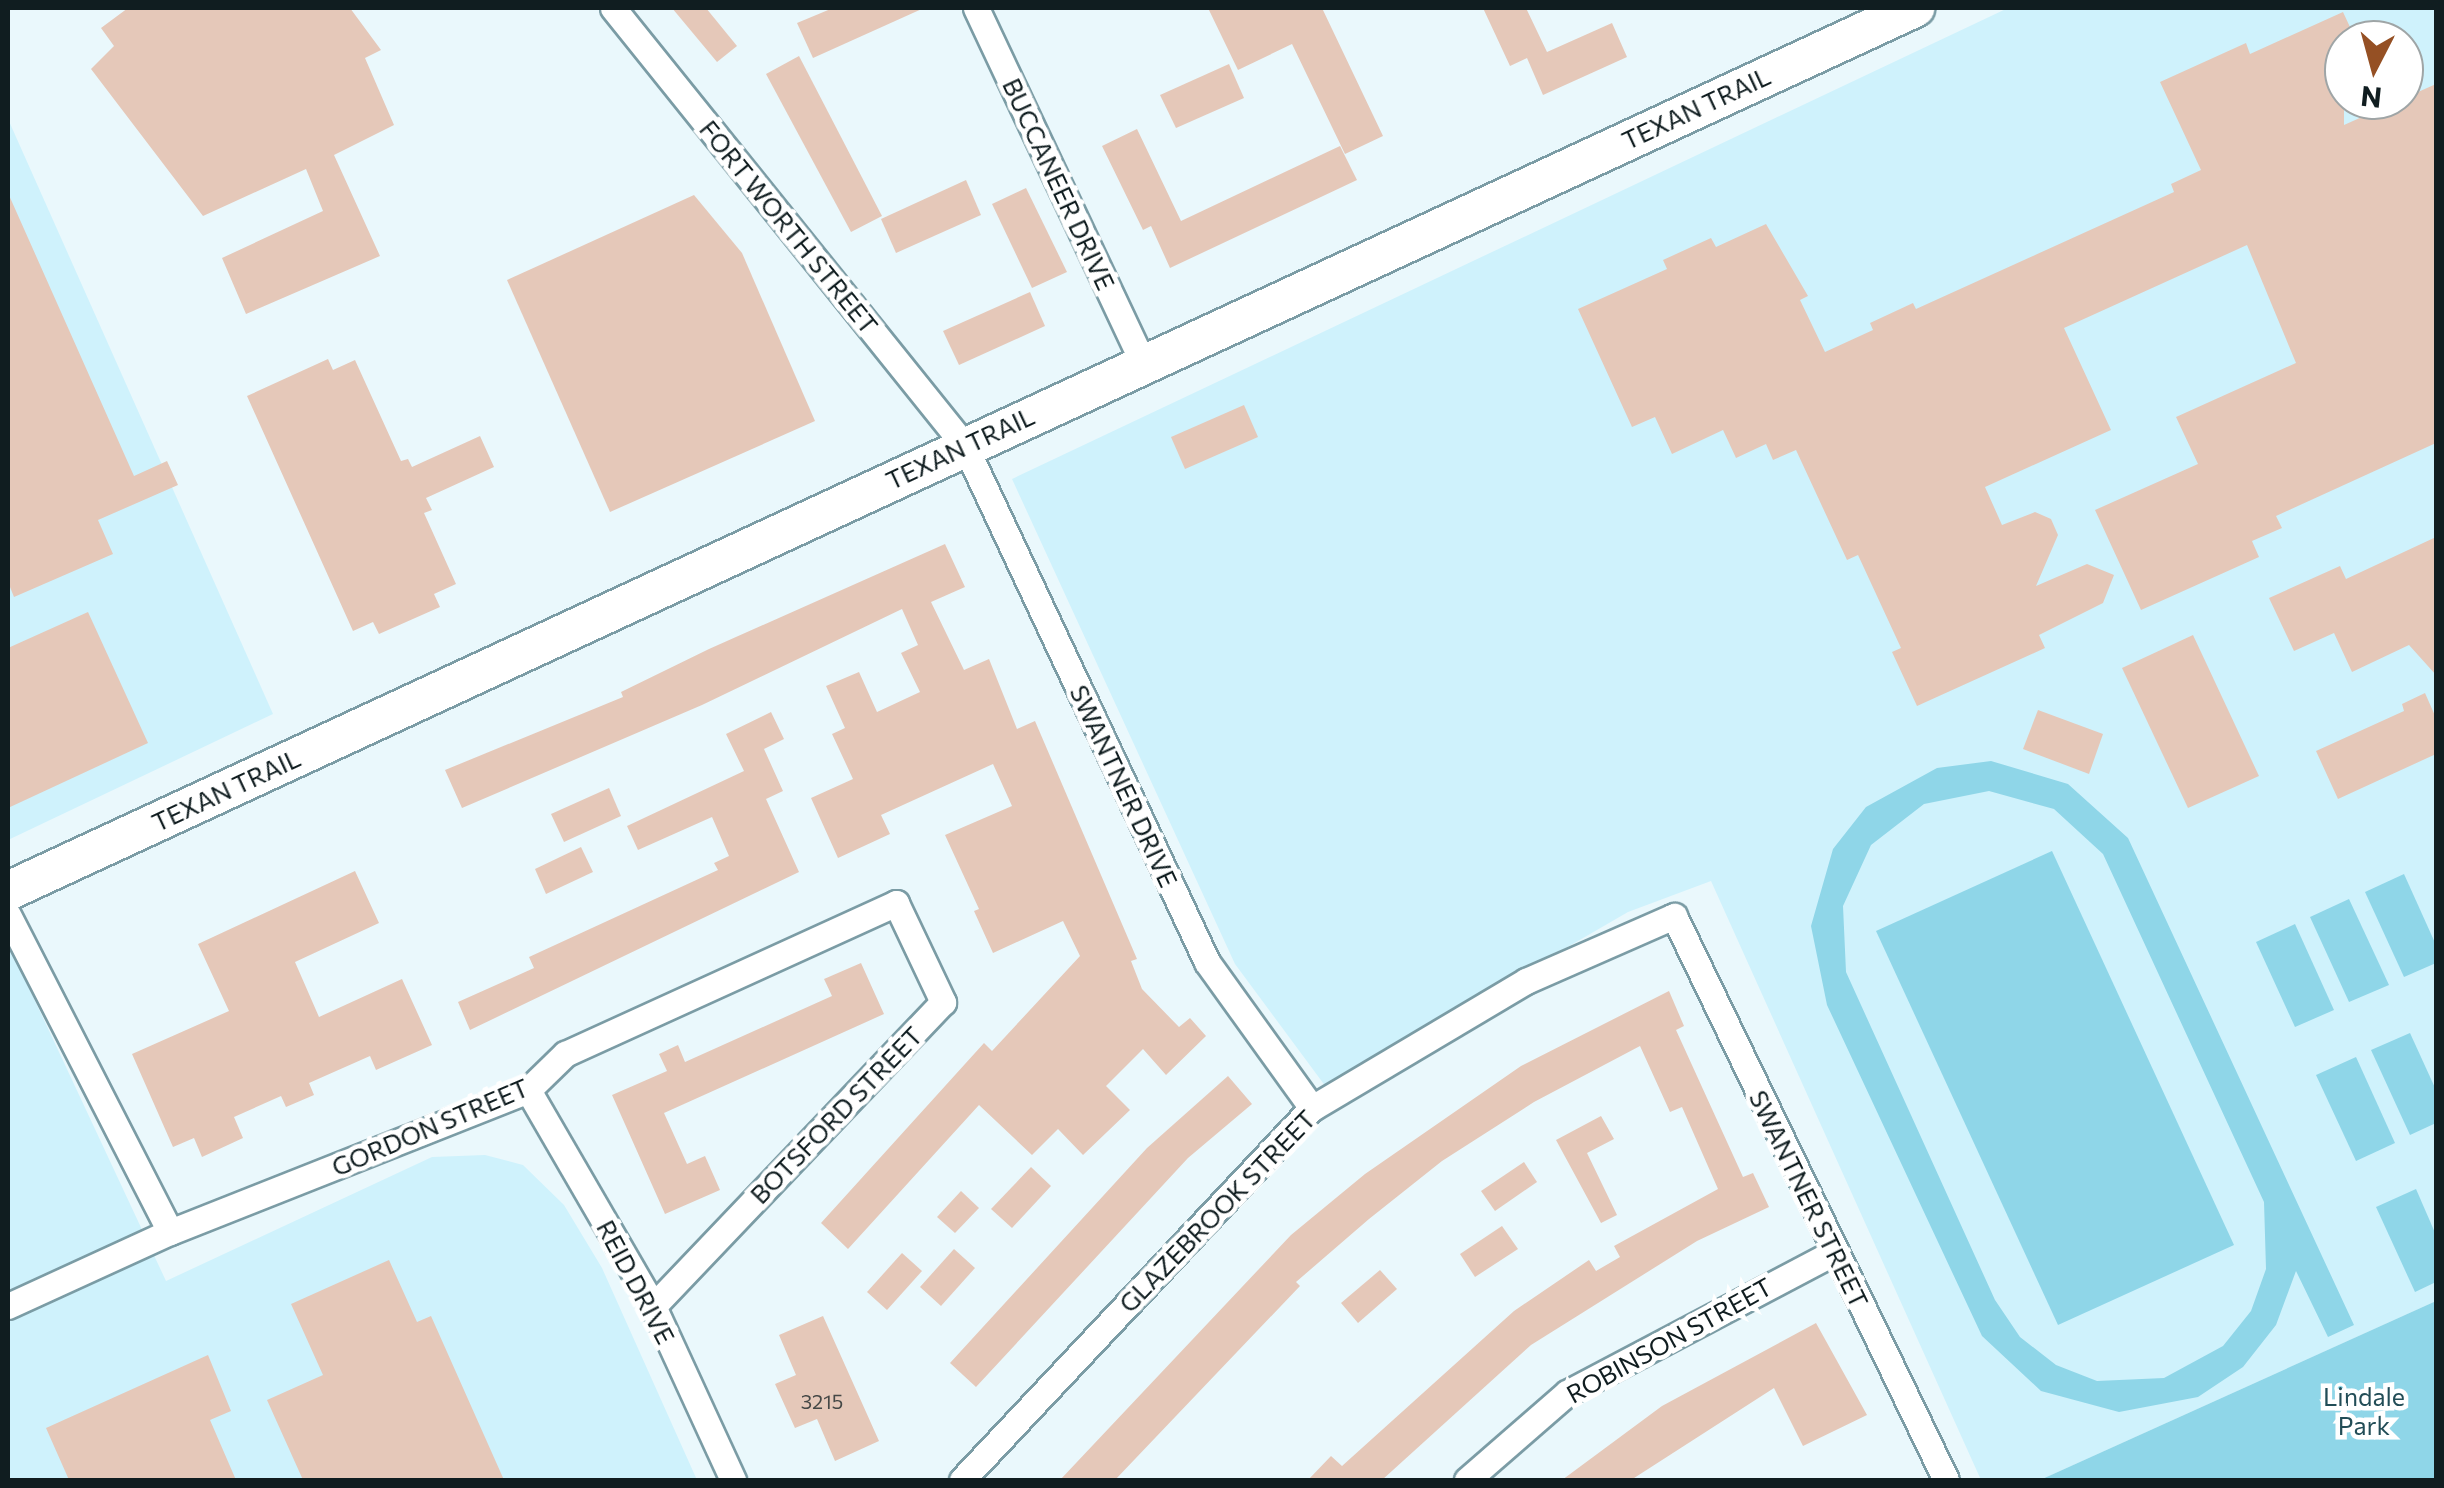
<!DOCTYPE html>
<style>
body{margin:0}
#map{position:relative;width:2444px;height:1488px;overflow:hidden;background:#eaf8fc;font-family:Commissioner,sans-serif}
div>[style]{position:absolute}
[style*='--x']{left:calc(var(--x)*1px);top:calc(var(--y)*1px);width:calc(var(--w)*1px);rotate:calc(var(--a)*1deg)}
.built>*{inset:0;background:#cff2fc}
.green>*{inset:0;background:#8fd6e8}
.building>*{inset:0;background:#e5c8b9}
.roads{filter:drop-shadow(2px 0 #7b9ca5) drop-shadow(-2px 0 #7b9ca5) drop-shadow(0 2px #7b9ca5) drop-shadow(0 -2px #7b9ca5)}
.street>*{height:25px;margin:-12.5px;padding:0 12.5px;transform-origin:12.5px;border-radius:12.5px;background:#fff}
.secondary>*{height:38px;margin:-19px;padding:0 19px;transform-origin:19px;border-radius:19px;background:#fff}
span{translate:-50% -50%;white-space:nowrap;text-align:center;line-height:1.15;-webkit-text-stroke:9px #fff;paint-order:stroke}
.number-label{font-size:20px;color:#454846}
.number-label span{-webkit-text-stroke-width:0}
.street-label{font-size:25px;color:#101d20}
.park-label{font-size:25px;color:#224d57}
.frame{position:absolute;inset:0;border:10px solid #101d20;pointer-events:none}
.north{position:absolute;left:2324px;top:20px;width:100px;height:100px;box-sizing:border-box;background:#fff;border:2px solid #9fa5a6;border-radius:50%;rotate:186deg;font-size:28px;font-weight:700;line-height:40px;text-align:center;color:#101d20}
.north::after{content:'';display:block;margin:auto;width:35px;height:45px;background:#955024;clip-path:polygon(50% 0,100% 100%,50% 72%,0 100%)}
</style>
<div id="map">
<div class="built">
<i style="clip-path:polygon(evenodd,2008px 8px,2436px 8px,2436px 1301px,2040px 1480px,1981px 1480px,1711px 881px,1628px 912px,1326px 1087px,1235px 964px,1012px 479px,2008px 8px,2344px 40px,2404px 40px,2404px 100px,2344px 100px,2344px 40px)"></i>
<i style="clip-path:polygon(8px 119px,273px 714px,8px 840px)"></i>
<i style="clip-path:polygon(9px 945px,166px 1281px,432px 1157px,485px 1155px,523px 1165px,564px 1205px,602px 1268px,697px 1480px,8px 1480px)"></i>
</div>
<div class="green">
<i style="clip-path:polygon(evenodd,1991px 761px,2068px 784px,2128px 838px,2354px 1325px,2328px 1337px,2296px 1271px,2276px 1325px,2243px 1367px,2198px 1397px,2119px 1412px,2041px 1391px,1982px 1336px,1827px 1005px,1811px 926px,1833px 849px,1866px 807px,1937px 768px,1991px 761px,1989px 791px,2054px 809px,2103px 854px,2264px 1202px,2266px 1269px,2251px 1311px,2223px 1346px,2164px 1378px,2097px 1381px,2056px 1365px,2020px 1337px,1995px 1300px,1846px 972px,1843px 906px,1871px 845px,1924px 804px,1989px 791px)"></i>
<i style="clip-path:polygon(2052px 851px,2234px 1245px,2058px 1325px,1876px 931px)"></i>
<i style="clip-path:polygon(2404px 874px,2436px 945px,2436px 963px,2404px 977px,2365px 892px)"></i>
<i style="clip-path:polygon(2349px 899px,2389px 985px,2349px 1002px,2310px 917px)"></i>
<i style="clip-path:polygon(2295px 924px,2334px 1010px,2295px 1027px,2256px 942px)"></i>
<i style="clip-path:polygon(2410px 1033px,2436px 1090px,2436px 1123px,2410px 1135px,2371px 1050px)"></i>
<i style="clip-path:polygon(2356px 1057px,2395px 1143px,2356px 1161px,2316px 1075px)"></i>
<i style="clip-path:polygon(2416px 1189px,2436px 1235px,2436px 1282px,2415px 1292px,2376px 1207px)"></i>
<i style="clip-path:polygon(2436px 1301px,2436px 1480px,2040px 1480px)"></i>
</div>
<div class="building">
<i style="clip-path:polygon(128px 8px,350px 8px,381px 50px,365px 58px,394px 125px,334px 155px,380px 256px,246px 314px,222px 258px,323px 211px,306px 169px,203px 216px,91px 69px,114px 46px,101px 28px)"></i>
<i style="clip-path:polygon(672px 8px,706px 8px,737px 46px,717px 62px)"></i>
<i style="clip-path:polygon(833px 8px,924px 8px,813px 58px,797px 23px)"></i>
<i style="clip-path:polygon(1208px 8px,1322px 8px,1383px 136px,1345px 154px,1292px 44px,1238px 70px)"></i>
<i style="clip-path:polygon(1483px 8px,1526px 8px,1547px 52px,1612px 23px,1627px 57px,1543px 95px,1527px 58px,1510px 66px)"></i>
<i style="clip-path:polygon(2343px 12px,2356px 40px,2344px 40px,2344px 125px,2436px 84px,2436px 443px,2276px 516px,2282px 528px,2252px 541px,2259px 557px,2141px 610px,2095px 510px,2198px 464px,2176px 417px,2296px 363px,2247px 245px,2064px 328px,2111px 430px,1985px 487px,2002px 525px,2035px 512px,2051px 519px,2058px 535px,2036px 586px,2087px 564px,2114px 575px,2103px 603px,2039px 635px,2045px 648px,1917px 706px,1892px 652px,1901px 648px,1858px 555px,1847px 560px,1796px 450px,1773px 460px,1766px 444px,1736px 458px,1723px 430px,1672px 454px,1655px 417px,1632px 427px,1578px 309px,1667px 269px,1663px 260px,1711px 238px,1716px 247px,1766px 224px,1808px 296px,1800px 300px,1825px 352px,1873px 330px,1870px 323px,1913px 303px,1916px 309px,2174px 192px,2171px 184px,2201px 170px,2160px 82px,2246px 43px,2250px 54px)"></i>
<i style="clip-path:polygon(799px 56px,882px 216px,851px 232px,766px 74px)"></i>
<i style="clip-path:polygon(1229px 64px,1244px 98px,1176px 128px,1160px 95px)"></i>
<i style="clip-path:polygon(1137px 129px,1181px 221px,1340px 146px,1357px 180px,1170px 268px,1151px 226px,1143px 230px,1102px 146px)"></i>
<i style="clip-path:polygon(966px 180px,981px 215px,896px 253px,881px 219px)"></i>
<i style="clip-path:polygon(1026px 188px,1067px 272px,1032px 288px,992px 204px)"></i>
<i style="clip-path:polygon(8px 193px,134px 476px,167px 461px,178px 485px,98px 520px,113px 554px,14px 597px,8px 582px)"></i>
<i style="clip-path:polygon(694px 195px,742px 253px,815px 421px,610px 512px,507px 280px)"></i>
<i style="clip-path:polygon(1030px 292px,1045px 326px,959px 365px,943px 331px)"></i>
<i style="clip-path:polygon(328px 359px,333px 370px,355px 360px,401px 461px,408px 459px,412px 467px,480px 436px,494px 467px,426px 498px,432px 510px,424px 513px,456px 584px,434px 594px,440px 607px,379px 634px,373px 622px,353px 631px,247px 396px)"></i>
<i style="clip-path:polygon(1244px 405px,1258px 437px,1185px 469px,1171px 437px)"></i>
<i style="clip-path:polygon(2436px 537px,2436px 675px,2409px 645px,2352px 672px,2334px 633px,2294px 651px,2269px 598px,2340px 566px,2346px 579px)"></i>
<i style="clip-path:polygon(945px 544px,965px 587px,931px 602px,964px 670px,989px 659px,1017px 729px,1035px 721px,1137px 959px,1131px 961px,1142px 989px,1179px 1027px,1190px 1018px,1206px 1036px,1166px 1075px,1143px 1049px,1106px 1086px,1130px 1110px,1083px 1155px,1058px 1129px,1032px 1155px,979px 1105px,848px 1249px,821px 1223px,984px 1043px,992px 1051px,1080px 956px,1063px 921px,993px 953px,974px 911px,979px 909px,945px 835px,1012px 806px,993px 764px,881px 815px,890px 834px,838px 858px,811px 798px,853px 779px,832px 734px,845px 728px,826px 686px,859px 672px,877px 712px,920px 692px,901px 653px,918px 645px,902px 609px,702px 705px,462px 808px,445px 770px,623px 697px,621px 692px,709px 649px)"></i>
<i style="clip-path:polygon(88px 612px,148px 743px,8px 808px,8px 648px)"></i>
<i style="clip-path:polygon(2193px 635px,2259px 776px,2188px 808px,2122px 668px)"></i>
<i style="clip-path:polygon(2425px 693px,2436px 718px,2436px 754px,2338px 799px,2316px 751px,2404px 711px,2402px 704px)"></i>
<i style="clip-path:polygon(2038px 710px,2103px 734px,2089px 774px,2023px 749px)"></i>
<i style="clip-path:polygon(771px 712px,784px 739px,764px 749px,783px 791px,766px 799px,799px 872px,470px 1030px,458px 1002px,534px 968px,529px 957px,718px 870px,714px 863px,729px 856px,712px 817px,638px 850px,627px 826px,744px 771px,726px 734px)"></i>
<i style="clip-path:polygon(609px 788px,621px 816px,564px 842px,551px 814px)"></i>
<i style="clip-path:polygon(581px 847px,593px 872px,546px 894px,535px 869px)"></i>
<i style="clip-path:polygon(355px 871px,379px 923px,295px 962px,319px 1017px,402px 979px,432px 1045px,376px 1070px,370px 1056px,309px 1083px,314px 1095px,286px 1107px,281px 1096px,234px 1117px,243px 1138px,202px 1157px,194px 1138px,173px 1147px,132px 1054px,229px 1011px,198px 944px)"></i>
<i style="clip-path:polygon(861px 963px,884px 1014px,664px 1113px,687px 1164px,705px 1156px,720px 1190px,665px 1214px,612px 1095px,667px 1071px,659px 1054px,678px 1045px,685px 1062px,832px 996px,824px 979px)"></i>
<i style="clip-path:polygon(1669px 991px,1684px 1026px,1676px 1030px,1743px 1177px,1753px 1173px,1769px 1207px,1697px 1241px,1531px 1345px,1382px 1480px,1308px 1480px,1331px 1456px,1342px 1466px,1514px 1311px,1589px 1260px,1596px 1271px,1620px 1257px,1614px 1246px,1718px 1189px,1682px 1107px,1670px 1112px,1640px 1046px,1534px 1102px,1442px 1161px,1369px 1219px,1296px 1282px,1300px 1286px,1115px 1480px,1060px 1480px,1291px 1235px,1365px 1174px,1521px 1066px)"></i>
<i style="clip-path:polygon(1228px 1076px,1252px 1104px,1188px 1158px,976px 1387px,950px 1363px,1147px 1148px)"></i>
<i style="clip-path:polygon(1601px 1116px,1614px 1139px,1587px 1153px,1617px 1215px,1601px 1223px,1556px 1140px)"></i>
<i style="clip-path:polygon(1524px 1162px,1537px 1182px,1495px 1211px,1481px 1191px)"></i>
<i style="clip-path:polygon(1031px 1167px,1051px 1186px,1012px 1228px,991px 1209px)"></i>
<i style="clip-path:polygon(961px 1191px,979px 1208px,955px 1233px,937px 1217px)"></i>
<i style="clip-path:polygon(1502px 1226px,1518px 1249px,1475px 1277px,1460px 1254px)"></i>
<i style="clip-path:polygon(954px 1249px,975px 1268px,941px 1306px,920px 1287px)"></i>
<i style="clip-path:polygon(902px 1253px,922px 1271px,887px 1310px,867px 1292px)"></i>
<i style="clip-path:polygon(389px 1260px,417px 1322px,431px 1316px,504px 1480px,303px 1480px,267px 1400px,323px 1375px,291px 1304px)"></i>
<i style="clip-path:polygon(1380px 1270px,1397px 1289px,1358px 1323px,1341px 1303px)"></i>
<i style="clip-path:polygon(823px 1316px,879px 1441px,835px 1461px,817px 1419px,795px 1428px,775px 1384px,796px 1375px,779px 1335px)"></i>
<i style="clip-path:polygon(1816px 1323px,1867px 1415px,1803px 1446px,1774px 1388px,1631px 1480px,1562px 1480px,1662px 1406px)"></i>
<i style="clip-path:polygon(208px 1355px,231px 1411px,210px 1420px,236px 1480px,69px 1480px,46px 1428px)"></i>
</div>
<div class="roads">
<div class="street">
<i style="--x:613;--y:8;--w:562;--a:51.21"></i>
<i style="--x:965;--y:446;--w:570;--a:64.87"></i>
<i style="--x:1207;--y:962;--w:180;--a:54.3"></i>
<i style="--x:976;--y:8;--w:390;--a:64.8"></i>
<i style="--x:8;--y:915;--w:356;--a:62.9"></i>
<i style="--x:528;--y:1090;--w:250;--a:59.9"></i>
<i style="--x:653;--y:1306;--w:192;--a:65.3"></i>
<i style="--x:8;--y:1306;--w:178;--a:-24.6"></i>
<i style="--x:170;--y:1232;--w:385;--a:-21.6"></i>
<i style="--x:528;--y:1090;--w:52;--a:-44.2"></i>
<i style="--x:565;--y:1054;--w:364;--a:-24.5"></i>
<i style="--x:896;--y:903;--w:110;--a:64.6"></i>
<i style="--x:943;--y:1002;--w:420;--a:133.6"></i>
<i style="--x:962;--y:1480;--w:511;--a:-46.75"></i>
<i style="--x:1312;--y:1108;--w:249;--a:-30.7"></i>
<i style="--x:1526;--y:981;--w:162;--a:-23.7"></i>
<i style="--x:1674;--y:916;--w:626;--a:64.25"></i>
<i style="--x:1467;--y:1480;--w:133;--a:-41"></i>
<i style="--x:1567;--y:1393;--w:302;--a:-27.8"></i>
</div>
<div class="secondary">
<i style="--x:8;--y:891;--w:2102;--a:-24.85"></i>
</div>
</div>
<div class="number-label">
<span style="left:822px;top:1401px">3215</span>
</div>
<div class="street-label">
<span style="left:1696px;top:108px;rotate:-25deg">TEXAN TRAIL</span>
<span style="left:1059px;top:184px;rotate:65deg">BUCCANEER DRIVE</span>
<span style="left:789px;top:227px;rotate:51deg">FORT WORTH STREET</span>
<span style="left:960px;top:448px;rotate:-25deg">TEXAN TRAIL</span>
<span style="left:1124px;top:786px;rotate:65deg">SWANTNER DRIVE</span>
<span style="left:226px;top:790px;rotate:-25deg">TEXAN TRAIL</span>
<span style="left:836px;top:1115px;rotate:-46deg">BOTSFORD STREET</span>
<span style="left:430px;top:1127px;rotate:-23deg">GORDON STREET</span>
<span style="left:1809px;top:1199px;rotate:64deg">SWANTNER STREET</span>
<span style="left:1217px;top:1211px;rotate:-46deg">GLAZEBROOK STREET</span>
<span style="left:636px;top:1282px;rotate:62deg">REID DRIVE</span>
<span style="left:1669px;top:1340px;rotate:-29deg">ROBINSON STREET</span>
</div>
<div class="park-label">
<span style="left:2364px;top:1411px">Lindale<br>Park</span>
</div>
<div class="frame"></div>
<div class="north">N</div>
</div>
